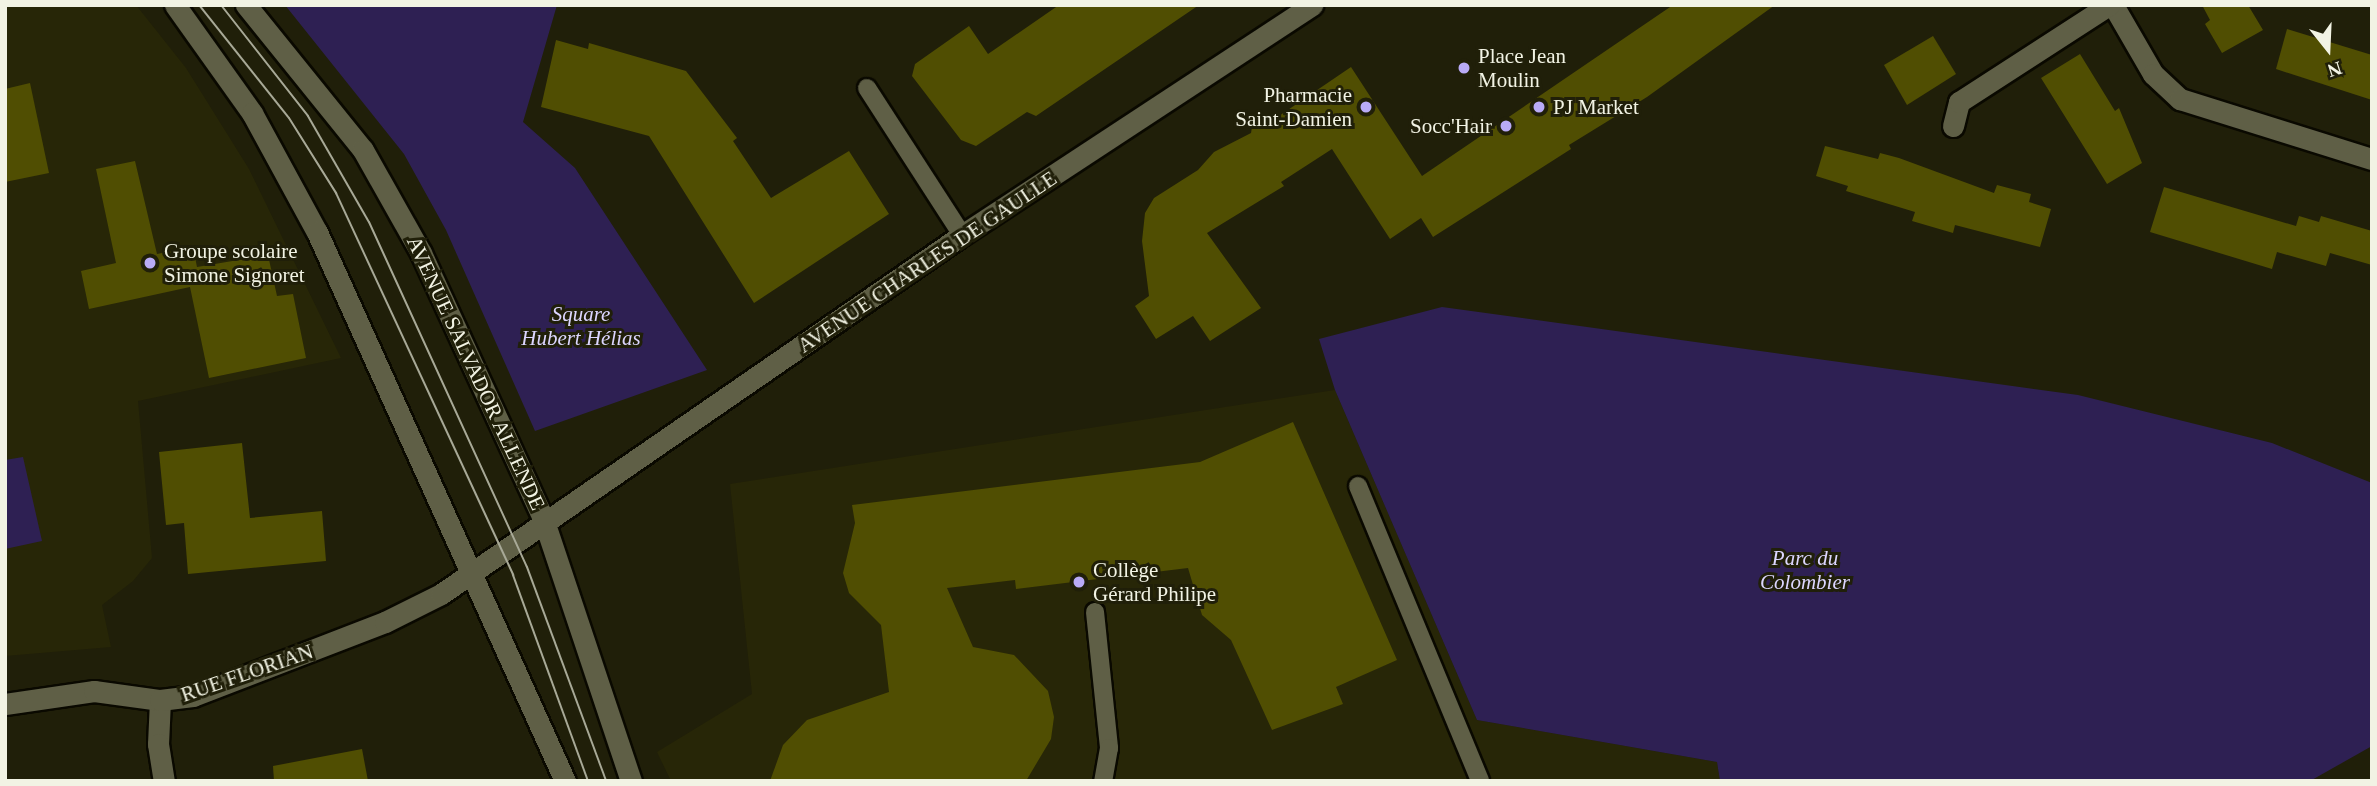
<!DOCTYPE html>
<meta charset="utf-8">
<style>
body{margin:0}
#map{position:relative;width:2377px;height:786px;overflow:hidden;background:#201f09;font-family:Georgia,serif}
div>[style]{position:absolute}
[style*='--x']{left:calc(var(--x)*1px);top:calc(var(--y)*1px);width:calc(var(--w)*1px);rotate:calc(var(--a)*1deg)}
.built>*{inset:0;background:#272607}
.green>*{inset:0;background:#2e2053}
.building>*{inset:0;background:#504e02}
.roads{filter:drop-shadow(2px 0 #0a0900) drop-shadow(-2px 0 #0a0900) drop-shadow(0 2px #0a0900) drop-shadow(0 -2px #0a0900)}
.service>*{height:18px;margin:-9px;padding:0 9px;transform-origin:9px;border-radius:9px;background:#5f5f46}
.minor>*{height:21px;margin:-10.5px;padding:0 10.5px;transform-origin:10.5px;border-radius:10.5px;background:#5f5f46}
.tram>*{height:2px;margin:-1px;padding:0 1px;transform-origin:1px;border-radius:1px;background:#a8a997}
.dots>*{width:19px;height:19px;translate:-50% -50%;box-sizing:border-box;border:4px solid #201f09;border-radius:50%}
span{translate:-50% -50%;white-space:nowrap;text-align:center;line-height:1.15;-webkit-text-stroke:6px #201f09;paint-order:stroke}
.poi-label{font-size:21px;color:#f2f3e4}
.left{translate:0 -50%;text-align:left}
.right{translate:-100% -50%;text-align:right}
.street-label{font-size:21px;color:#f2f3e4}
.park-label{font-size:21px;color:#dcd6ff;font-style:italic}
.frame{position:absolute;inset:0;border:7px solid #f2f3e4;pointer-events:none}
.north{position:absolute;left:2293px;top:14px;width:70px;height:70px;-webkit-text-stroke:5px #201f09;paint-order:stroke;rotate:162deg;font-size:19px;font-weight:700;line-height:28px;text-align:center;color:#f2f3e4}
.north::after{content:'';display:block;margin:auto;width:24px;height:32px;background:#f2f3e4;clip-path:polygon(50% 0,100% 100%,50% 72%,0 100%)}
</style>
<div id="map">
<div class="built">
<i style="clip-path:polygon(5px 5px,136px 5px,186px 68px,249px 169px,341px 358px,138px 401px,152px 558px,133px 581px,102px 605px,111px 647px,5px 656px)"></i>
<i style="clip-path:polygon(1335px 390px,1477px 720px,1717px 762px,1720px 781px,671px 781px,657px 752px,752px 694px,730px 484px)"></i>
</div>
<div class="green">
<i style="clip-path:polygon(285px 5px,557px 5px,523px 122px,575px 168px,707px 370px,535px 431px,446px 230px,404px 154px)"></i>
<i style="clip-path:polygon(1442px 307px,2078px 395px,2272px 443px,2372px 483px,2372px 746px,2310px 781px,1720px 781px,1717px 762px,1477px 720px,1335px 390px,1319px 339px)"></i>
<i style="clip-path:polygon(23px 457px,42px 541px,5px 549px,5px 460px)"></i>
</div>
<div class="building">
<i style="clip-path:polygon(1059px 5px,1199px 5px,1036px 116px,1027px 112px,976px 146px,961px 140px,912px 76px,915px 64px,969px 26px,988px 54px)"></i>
<i style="clip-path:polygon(1673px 5px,1775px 5px,1647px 97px,1569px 145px,1571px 149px,1433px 237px,1421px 218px,1390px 239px,1332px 149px,1281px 182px,1284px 186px,1207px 233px,1261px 308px,1210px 341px,1193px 316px,1156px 339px,1135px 306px,1149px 296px,1142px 241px,1145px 213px,1154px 198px,1198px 170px,1214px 152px,1251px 133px,1252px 127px,1276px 118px,1351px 67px,1422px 176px)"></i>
<i style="clip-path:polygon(2202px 5px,2248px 5px,2263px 30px,2222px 53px,2205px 24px,2210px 20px)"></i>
<i style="clip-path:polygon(2287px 29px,2372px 55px,2372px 100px,2276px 69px)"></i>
<i style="clip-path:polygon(1933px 36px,1956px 74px,1907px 105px,1884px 65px)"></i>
<i style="clip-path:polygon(556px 40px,588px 49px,589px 43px,686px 71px,737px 138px,733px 141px,771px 198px,849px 151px,889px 214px,754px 303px,649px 136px,541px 107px)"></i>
<i style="clip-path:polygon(2080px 54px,2115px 111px,2119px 108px,2142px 163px,2107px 184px,2041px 78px)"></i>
<i style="clip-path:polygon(30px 83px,49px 173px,5px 182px,5px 89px)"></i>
<i style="clip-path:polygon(1825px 146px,1878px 159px,1880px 153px,1899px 158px,1994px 193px,1997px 185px,2031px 194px,2029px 202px,2051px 209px,2040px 247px,1955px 225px,1953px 233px,1912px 221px,1915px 212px,1846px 191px,1848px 186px,1816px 176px)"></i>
<i style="clip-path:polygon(135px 161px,157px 254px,193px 247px,197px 267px,268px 255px,277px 296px,293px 294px,306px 358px,209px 378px,190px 287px,89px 309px,81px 271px,116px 263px,96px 169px)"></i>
<i style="clip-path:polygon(2164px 187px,2296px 226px,2299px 216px,2319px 222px,2321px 216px,2372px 231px,2372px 265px,2330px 253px,2326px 266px,2277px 252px,2272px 269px,2150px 232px)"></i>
<i style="clip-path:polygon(1293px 422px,1397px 660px,1336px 687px,1343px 704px,1272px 730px,1231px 640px,1202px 615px,1188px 568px,1016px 589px,1015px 580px,947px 588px,973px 647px,1014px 655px,1048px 691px,1054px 717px,1051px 739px,1026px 781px,770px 781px,783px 745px,807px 720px,889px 692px,881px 625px,849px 593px,843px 573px,855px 523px,852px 505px,1200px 462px)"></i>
<i style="clip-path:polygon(242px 443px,250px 518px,322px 511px,326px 561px,188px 574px,184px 523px,166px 525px,159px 452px)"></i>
<i style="clip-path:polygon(362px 749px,368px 781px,274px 781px,273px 766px)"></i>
</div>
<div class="roads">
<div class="service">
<i style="--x:867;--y:88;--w:175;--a:57.1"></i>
<i style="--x:1358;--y:486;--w:319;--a:67.5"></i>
<i style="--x:1095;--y:612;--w:137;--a:84.1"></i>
<i style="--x:1109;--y:748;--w:34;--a:100"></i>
</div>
<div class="minor">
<i style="--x:175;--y:5;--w:133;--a:54.5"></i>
<i style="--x:252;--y:113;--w:136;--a:61.4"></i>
<i style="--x:317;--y:232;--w:602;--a:65.69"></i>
<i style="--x:246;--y:5;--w:186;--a:51.1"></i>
<i style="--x:363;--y:150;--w:118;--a:60.6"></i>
<i style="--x:421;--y:253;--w:295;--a:65.3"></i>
<i style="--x:544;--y:521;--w:274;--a:71.5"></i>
<i style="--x:2113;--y:5;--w:80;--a:59.9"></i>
<i style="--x:2153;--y:74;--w:37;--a:43"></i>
<i style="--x:2180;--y:99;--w:201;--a:17.4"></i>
<i style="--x:1953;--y:126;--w:25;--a:-76"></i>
<i style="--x:1959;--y:102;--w:179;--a:-32.9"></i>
<i style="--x:160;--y:700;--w:44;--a:92.6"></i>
<i style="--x:158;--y:744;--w:37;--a:81"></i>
<i style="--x:5;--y:704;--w:90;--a:-8.3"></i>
<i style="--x:94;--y:691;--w:67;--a:7.8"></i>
<i style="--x:160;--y:700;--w:33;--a:-7"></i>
<i style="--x:193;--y:696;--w:206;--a:-21.1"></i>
<i style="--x:385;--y:622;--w:63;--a:-26.6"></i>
<i style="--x:441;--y:594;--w:633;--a:-34.57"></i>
<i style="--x:962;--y:235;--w:419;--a:-33.3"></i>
</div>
</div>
<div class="tram">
<i style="--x:199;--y:5;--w:144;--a:51.5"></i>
<i style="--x:289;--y:118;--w:89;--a:57.9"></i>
<i style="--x:336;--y:193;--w:421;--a:65.1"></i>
<i style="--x:513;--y:575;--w:219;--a:70"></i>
<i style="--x:221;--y:5;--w:141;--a:51.9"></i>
<i style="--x:308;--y:116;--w:122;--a:60.1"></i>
<i style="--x:369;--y:222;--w:379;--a:65.4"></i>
<i style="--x:527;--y:567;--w:228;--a:69.7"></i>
</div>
<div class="dots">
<i style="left:1464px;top:68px;background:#b9abf7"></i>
<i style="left:1366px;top:107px;background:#b9abf7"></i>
<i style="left:1539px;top:107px;background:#b9abf7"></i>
<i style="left:1506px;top:126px;background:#b9abf7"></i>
<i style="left:150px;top:263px;background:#b9abf7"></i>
<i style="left:1079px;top:582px;background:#b9abf7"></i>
</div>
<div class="poi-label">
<span class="left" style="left:1478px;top:68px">Place Jean<br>Moulin</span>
<span class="right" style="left:1352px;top:107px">Pharmacie<br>Saint-Damien</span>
<span class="left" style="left:1553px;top:107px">PJ Market</span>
<span class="right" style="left:1492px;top:126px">Socc'Hair</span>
<span class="left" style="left:164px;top:263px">Groupe scolaire<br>Simone Signoret</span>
<span class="left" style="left:1093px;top:582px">Collège<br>Gérard Philipe</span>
</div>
<div class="street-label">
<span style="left:927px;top:262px;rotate:-34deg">AVENUE CHARLES DE GAULLE</span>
<span style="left:476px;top:373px;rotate:65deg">AVENUE SALVADOR ALLENDE</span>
<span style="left:247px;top:673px;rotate:-19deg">RUE FLORIAN</span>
</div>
<div class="park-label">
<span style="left:581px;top:326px">Square<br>Hubert Hélias</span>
<span style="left:1805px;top:570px">Parc du<br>Colombier</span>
</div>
<div class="frame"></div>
<div class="north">N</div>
</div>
